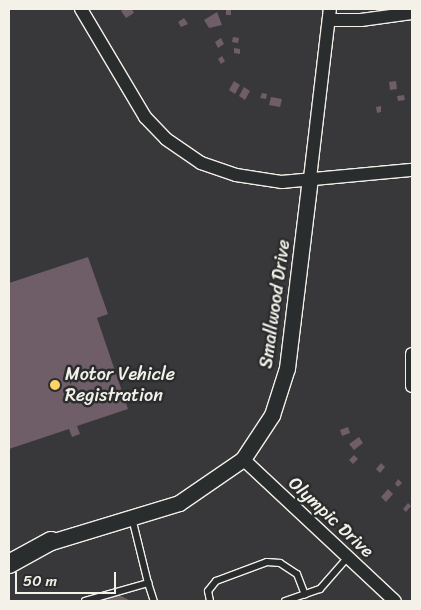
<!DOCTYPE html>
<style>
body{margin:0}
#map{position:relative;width:421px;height:610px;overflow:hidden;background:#383739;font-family:Sriracha,sans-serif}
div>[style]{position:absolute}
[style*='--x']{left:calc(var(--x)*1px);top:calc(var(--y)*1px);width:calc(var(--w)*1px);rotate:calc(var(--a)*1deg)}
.building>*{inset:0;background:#6f5e67}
.roads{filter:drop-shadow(1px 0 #f4f1e8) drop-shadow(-1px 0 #f4f1e8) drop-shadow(0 1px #f4f1e8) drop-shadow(0 -1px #f4f1e8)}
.service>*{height:6px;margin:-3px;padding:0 3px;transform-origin:3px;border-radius:3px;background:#2a2d2e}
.minor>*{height:12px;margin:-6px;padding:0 6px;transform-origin:6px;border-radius:6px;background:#2a2d2e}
.tertiary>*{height:15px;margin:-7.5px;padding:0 7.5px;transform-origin:7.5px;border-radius:7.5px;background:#2a2d2e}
.secondary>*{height:18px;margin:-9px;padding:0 9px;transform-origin:9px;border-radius:9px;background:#2a2d2e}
.dots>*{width:14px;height:14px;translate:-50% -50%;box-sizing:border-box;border:2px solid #2a2d2e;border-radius:50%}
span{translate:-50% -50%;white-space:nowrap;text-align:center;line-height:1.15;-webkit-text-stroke:5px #2a2d2e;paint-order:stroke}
.street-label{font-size:18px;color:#f4f1e8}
.poi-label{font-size:18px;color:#f4f1e8}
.left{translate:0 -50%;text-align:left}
.frame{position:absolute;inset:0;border:10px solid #f4f1e8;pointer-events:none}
.scale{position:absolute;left:15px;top:572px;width:101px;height:22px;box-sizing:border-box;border:2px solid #f4f1e8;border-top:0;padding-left:6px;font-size:15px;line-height:18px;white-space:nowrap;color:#f4f1e8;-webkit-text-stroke:4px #2a2d2e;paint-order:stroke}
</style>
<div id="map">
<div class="building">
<i style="clip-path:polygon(125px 9px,132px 9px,134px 13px,126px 18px,121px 11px)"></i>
<i style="clip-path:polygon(226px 10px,231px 10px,231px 15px,226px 15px)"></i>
<i style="clip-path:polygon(217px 12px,222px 25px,209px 28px,204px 20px)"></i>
<i style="clip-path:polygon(184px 18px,188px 24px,181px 27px,178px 22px)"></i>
<i style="clip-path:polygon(233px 37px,239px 38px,238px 43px,232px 42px)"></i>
<i style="clip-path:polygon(221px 38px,224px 44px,218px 48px,215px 42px)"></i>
<i style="clip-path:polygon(234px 48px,240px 49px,240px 54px,234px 53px)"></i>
<i style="clip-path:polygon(222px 56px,225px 61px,221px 64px,218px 59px)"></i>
<i style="clip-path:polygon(234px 81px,240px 85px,235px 94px,229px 90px)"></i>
<i style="clip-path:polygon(396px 81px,397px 89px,390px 90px,389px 82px)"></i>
<i style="clip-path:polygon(244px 87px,250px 91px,245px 100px,239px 96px)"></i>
<i style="clip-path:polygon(262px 93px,267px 94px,266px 99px,260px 98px)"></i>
<i style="clip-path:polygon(404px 95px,405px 100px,398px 101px,397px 96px)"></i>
<i style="clip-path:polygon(271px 97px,282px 99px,280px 107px,269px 105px)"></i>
<i style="clip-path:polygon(381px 106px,381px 112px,377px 113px,376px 107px)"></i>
<i style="clip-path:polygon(88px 257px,108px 314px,97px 318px,128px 409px,77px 426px,80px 434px,72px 437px,69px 429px,9px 449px,9px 283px)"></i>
<i style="clip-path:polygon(348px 427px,350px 433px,342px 436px,340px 430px)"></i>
<i style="clip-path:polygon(359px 437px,363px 443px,354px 450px,349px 444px)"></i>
<i style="clip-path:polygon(354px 455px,358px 459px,353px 464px,349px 460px)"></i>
<i style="clip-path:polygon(381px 463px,385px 467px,380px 473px,376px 469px)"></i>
<i style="clip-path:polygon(398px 479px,402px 483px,398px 487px,395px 484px)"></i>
<i style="clip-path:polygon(388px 489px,393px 494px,386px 502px,381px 497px)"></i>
<i style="clip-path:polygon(408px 503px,411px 506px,406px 512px,403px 509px)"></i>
<i style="clip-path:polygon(117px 594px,131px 601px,92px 601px)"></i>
</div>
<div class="roads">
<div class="service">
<i style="--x:148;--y:583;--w:19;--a:72"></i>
<i style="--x:85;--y:601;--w:66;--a:-15.9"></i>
<i style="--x:148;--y:583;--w:67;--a:-103.8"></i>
<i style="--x:210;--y:601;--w:10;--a:-101"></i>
<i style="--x:208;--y:591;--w:13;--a:-51"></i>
<i style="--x:216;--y:581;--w:54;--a:-20.4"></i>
<i style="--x:267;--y:562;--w:13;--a:4"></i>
<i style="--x:280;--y:563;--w:20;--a:33"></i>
<i style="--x:297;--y:574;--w:22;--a:69"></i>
<i style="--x:285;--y:601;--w:37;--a:-19"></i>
<i style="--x:320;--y:589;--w:43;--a:-48.8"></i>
</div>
<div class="minor">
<i style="--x:81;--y:9;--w:126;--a:59.3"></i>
<i style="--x:145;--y:117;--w:30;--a:46"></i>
<i style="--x:166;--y:139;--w:42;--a:34.4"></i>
<i style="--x:201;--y:163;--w:37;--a:19"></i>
<i style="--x:236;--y:175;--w:47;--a:8.7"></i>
<i style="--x:282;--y:182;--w:131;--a:-5.3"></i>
<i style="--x:329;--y:20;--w:32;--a:0"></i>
<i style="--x:361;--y:20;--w:51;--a:-7.8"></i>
<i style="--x:310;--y:178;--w:170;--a:-83.3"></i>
<i style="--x:412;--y:354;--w:32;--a:90"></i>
<i style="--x:243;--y:459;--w:208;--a:43.1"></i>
</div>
<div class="tertiary">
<i style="--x:41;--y:545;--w:144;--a:-16.9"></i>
<i style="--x:179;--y:503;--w:78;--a:-34.5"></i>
<i style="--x:243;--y:459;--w:53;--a:-56.6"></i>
<i style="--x:272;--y:415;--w:49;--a:-72.3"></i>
<i style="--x:287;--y:368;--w:191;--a:-83.1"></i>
</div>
<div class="secondary">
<i style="--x:9;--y:564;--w:48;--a:-28.7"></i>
</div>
</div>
<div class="dots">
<i style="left:55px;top:385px;background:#ffd166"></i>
</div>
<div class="street-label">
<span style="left:275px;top:304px;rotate:-82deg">Smallwood Drive</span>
<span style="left:331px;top:517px;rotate:43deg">Olympic Drive</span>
</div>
<div class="poi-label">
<span class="left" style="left:65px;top:385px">Motor Vehicle<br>Registration</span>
</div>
<div class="frame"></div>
<div class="scale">50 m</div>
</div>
